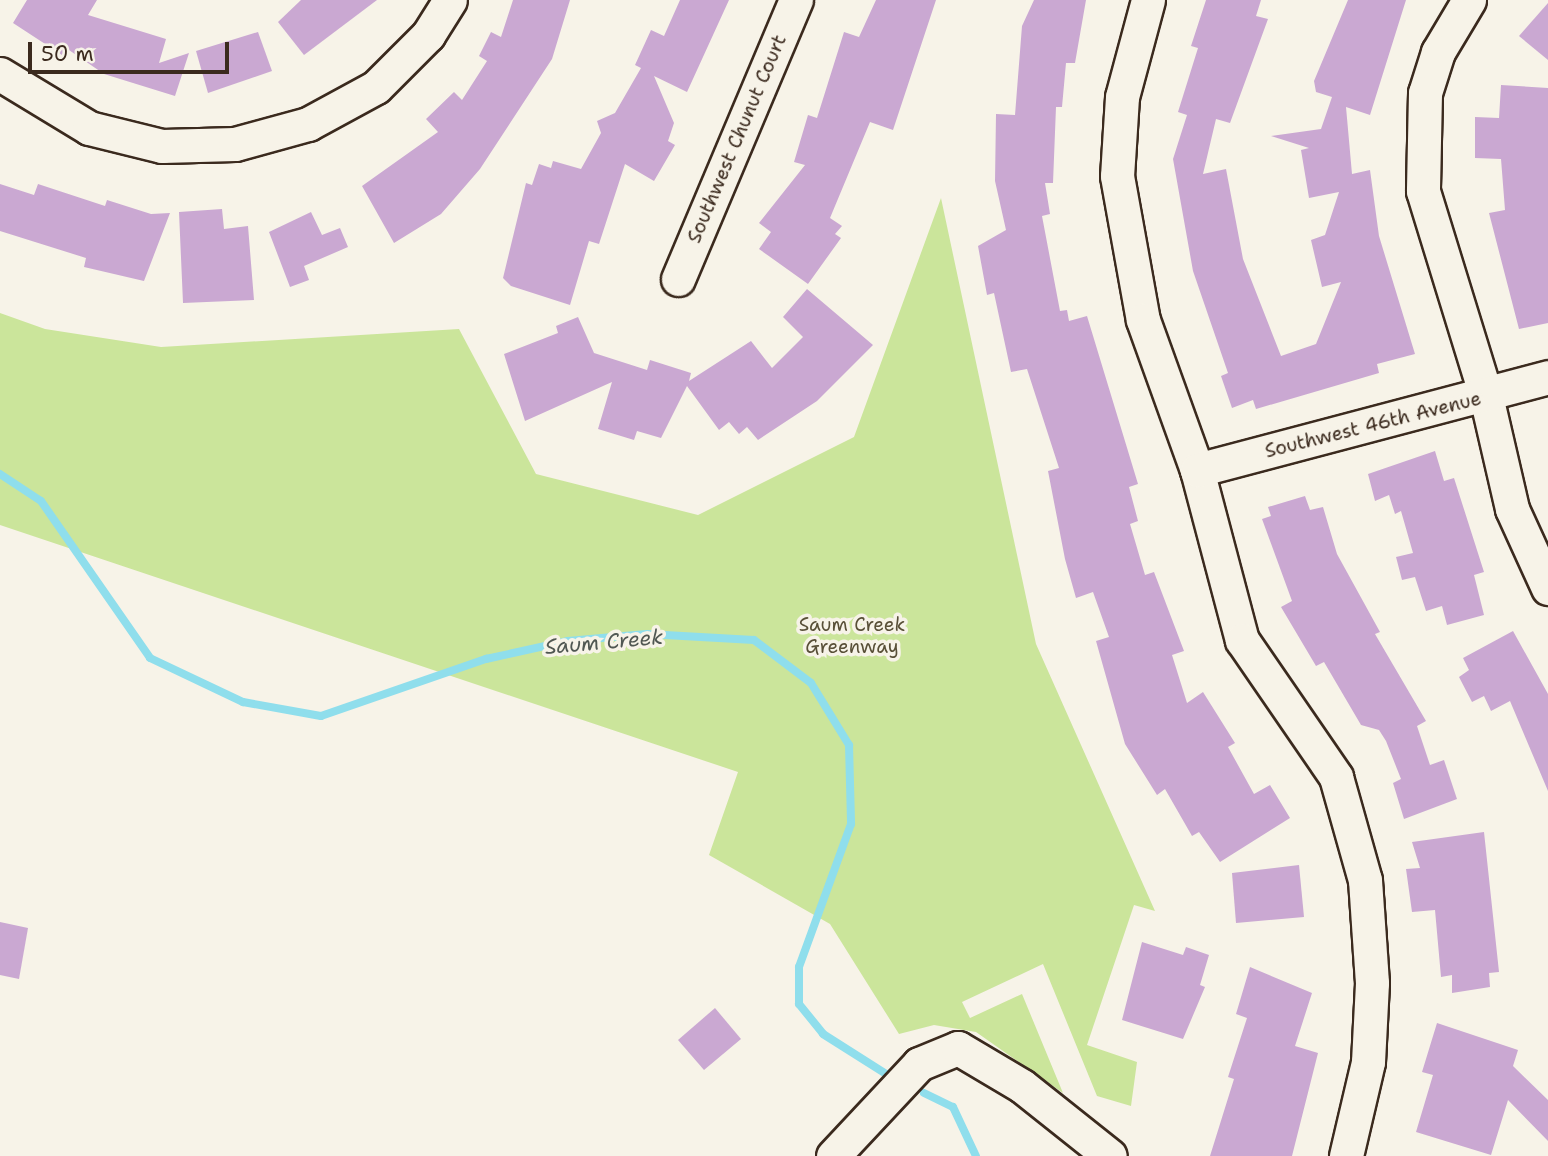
<!DOCTYPE html>
<style>
body{margin:0}
#map{position:relative;width:1548px;height:1156px;overflow:hidden;background:#f7f3e8;font-family:"Shantell Sans",sans-serif}
div>[style]{position:absolute}
[style*='--x']{left:calc(var(--x)*1px);top:calc(var(--y)*1px);width:calc(var(--w)*1px);rotate:calc(var(--a)*1deg)}
.green>*{inset:0;background:#cbe59b}
.stream>*{height:8px;margin:-4px;padding:0 4px;transform-origin:4px;border-radius:4px;background:#8fdeec}
.building>*{inset:0;background:#caa8d2}
.roads{filter:drop-shadow(2px 0 #3b2a1e) drop-shadow(-2px 0 #3b2a1e) drop-shadow(0 2px #3b2a1e) drop-shadow(0 -2px #3b2a1e)}
.minor>*{height:33px;margin:-16.5px;padding:0 16.5px;transform-origin:16.5px;border-radius:16.5px;background:#f7f3e8}
span{translate:-50% -50%;white-space:nowrap;text-align:center;line-height:1.15;-webkit-text-stroke:7px #f7f3e8;paint-order:stroke}
.street-label{font-size:19px;color:#3b2a1e}
.park-label{font-size:19px;color:#584f37}
.water-label{font-size:21px;color:#505752;font-style:italic}
.scale{position:absolute;left:28px;top:42px;width:201px;height:32px;box-sizing:border-box;border:4px solid #3b2a1e;border-top:0;padding-left:9px;font-size:21px;line-height:24px;white-space:nowrap;color:#3b2a1e;-webkit-text-stroke:5px #f7f3e8;paint-order:stroke}
</style>
<div id="map">
<div class="green">
<i style="clip-path:polygon(941px 198px,1036px 644px,1155px 911px,1134px 905px,1087px 1045px,1137px 1062px,1131px 1106px,1097px 1096px,1043px 964px,962px 1002px,970px 1018px,1022px 994px,1063px 1093px,976px 1032px,934px 1025px,899px 1034px,830px 924px,709px 855px,738px 772px,0 525px,0 313px,45px 329px,161px 347px,459px 329px,536px 474px,698px 515px,854px 437px)"></i>
</div>
<div class="stream">
<i style="--x:0;--y:474;--w:49;--a:33.4"></i>
<i style="--x:41;--y:501;--w:191;--a:55.2"></i>
<i style="--x:150;--y:658;--w:103;--a:25.3"></i>
<i style="--x:243;--y:702;--w:79;--a:10.2"></i>
<i style="--x:321;--y:716;--w:175;--a:-19.1"></i>
<i style="--x:486;--y:659;--w:84;--a:-12.4"></i>
<i style="--x:568;--y:641;--w:79;--a:-5.1"></i>
<i style="--x:647;--y:634;--w:107;--a:3.2"></i>
<i style="--x:754;--y:640;--w:71;--a:37"></i>
<i style="--x:811;--y:683;--w:73;--a:58.5"></i>
<i style="--x:849;--y:745;--w:79;--a:88.5"></i>
<i style="--x:851;--y:824;--w:152;--a:110"></i>
<i style="--x:799;--y:967;--w:37;--a:90"></i>
<i style="--x:799;--y:1004;--w:38;--a:51"></i>
<i style="--x:823;--y:1034;--w:75;--a:32.4"></i>
<i style="--x:924;--y:1093;--w:32;--a:26"></i>
<i style="--x:953;--y:1107;--w:54;--a:64.9"></i>
</div>
<div class="building">
<i style="clip-path:polygon(27px 0,97px 0,88px 15px,166px 39px,159px 63px,189px 53px,175px 96px,104px 74px,66px 48px,62px 55px,13px 23px)"></i>
<i style="clip-path:polygon(301px 0,377px 0,304px 55px,278px 22px)"></i>
<i style="clip-path:polygon(513px 0,570px 0,552px 59px,480px 169px,441px 214px,394px 243px,362px 186px,438px 132px,426px 119px,454px 92px,462px 100px,487px 61px,479px 56px,491px 32px,501px 37px)"></i>
<i style="clip-path:polygon(680px 0,729px 0,687px 92px,654px 76px,674px 123px,668px 141px,675px 145px,654px 181px,625px 164px,599px 244px,589px 241px,570px 305px,511px 286px,503px 278px,526px 183px,532px 185px,539px 164px,551px 168px,553px 161px,581px 169px,601px 133px,597px 121px,615px 113px,641px 68px,635px 65px,651px 30px,664px 36px)"></i>
<i style="clip-path:polygon(876px 0,936px 0,893px 130px,870px 122px,830px 218px,842px 226px,835px 234px,841px 238px,808px 284px,759px 249px,771px 232px,759px 223px,805px 165px,794px 162px,808px 115px,817px 118px,844px 32px,859px 37px)"></i>
<i style="clip-path:polygon(1034px 0,1086px 0,1075px 63px,1066px 63px,1062px 107px,1056px 107px,1053px 183px,1045px 183px,1050px 214px,1042px 216px,1060px 311px,1067px 310px,1069px 321px,1087px 316px,1138px 484px,1129px 487px,1138px 521px,1130px 524px,1145px 575px,1154px 572px,1184px 651px,1172px 655px,1187px 703px,1203px 692px,1235px 743px,1228px 747px,1254px 794px,1270px 785px,1290px 818px,1220px 862px,1199px 832px,1192px 836px,1165px 789px,1157px 795px,1125px 744px,1096px 641px,1109px 637px,1093px 592px,1076px 598px,1065px 559px,1048px 471px,1059px 468px,1027px 369px,1011px 372px,994px 293px,987px 295px,978px 246px,1006px 230px,995px 181px,996px 114px,1015px 115px,1022px 26px)"></i>
<i style="clip-path:polygon(1206px 0,1261px 0,1256px 16px,1268px 19px,1230px 123px,1216px 119px,1203px 174px,1226px 169px,1243px 259px,1281px 356px,1316px 344px,1341px 282px,1322px 287px,1311px 240px,1325px 235px,1339px 192px,1309px 198px,1301px 150px,1309px 148px,1271px 136px,1321px 129px,1332px 97px,1316px 92px,1314px 81px,1348px 0,1406px 0,1370px 115px,1346px 107px,1352px 174px,1370px 170px,1379px 236px,1415px 354px,1377px 364px,1379px 373px,1256px 409px,1253px 400px,1232px 408px,1221px 376px,1228px 373px,1193px 271px,1173px 159px,1187px 115px,1178px 112px,1198px 48px,1191px 46px)"></i>
<i style="clip-path:polygon(1548px 3px,1548px 60px,1519px 36px)"></i>
<i style="clip-path:polygon(258px 32px,272px 71px,208px 93px,196px 51px)"></i>
<i style="clip-path:polygon(1501px 85px,1548px 88px,1548px 323px,1519px 329px,1489px 213px,1505px 210px,1501px 159px,1475px 158px,1475px 117px,1499px 118px)"></i>
<i style="clip-path:polygon(0 184px,34px 195px,38px 184px,105px 206px,107px 200px,151px 214px,170px 213px,144px 281px,84px 267px,86px 258px,0 231px)"></i>
<i style="clip-path:polygon(222px 209px,224px 229px,248px 226px,254px 300px,183px 303px,179px 212px)"></i>
<i style="clip-path:polygon(311px 212px,322px 235px,340px 228px,348px 247px,304px 266px,309px 280px,290px 287px,269px 232px)"></i>
<i style="clip-path:polygon(807px 289px,873px 345px,817px 401px,758px 440px,747px 427px,739px 434px,729px 422px,719px 430px,687px 386px,661px 438px,637px 431px,634px 440px,598px 429px,612px 382px,525px 421px,504px 354px,558px 333px,556px 326px,578px 317px,594px 353px,647px 370px,650px 360px,691px 373px,689px 381px,751px 341px,772px 368px,803px 337px,783px 317px)"></i>
<i style="clip-path:polygon(1435px 451px,1444px 481px,1454px 478px,1484px 572px,1474px 575px,1484px 615px,1447px 625px,1442px 606px,1426px 611px,1415px 577px,1402px 580px,1396px 557px,1413px 553px,1401px 511px,1395px 514px,1389px 495px,1375px 501px,1368px 474px)"></i>
<i style="clip-path:polygon(1305px 496px,1310px 510px,1323px 507px,1337px 554px,1380px 632px,1375px 634px,1426px 721px,1417px 726px,1430px 765px,1444px 760px,1457px 799px,1404px 819px,1393px 783px,1401px 779px,1386px 741px,1379px 730px,1361px 725px,1324px 662px,1316px 666px,1281px 607px,1292px 601px,1262px 519px,1271px 516px,1268px 507px)"></i>
<i style="clip-path:polygon(1513px 631px,1548px 694px,1548px 791px,1510px 701px,1491px 711px,1484px 696px,1472px 702px,1459px 677px,1469px 670px,1463px 658px)"></i>
<i style="clip-path:polygon(1484px 832px,1499px 972px,1489px 973px,1490px 987px,1452px 993px,1452px 975px,1441px 977px,1435px 910px,1412px 912px,1406px 869px,1420px 868px,1412px 842px)"></i>
<i style="clip-path:polygon(1299px 865px,1304px 917px,1236px 923px,1232px 873px)"></i>
<i style="clip-path:polygon(0 922px,28px 928px,19px 979px,0 975px)"></i>
<i style="clip-path:polygon(1142px 942px,1183px 955px,1186px 947px,1209px 955px,1200px 985px,1205px 987px,1183px 1039px,1122px 1020px)"></i>
<i style="clip-path:polygon(1250px 967px,1312px 993px,1295px 1046px,1318px 1053px,1292px 1156px,1210px 1156px,1234px 1079px,1228px 1077px,1247px 1018px,1236px 1014px)"></i>
<i style="clip-path:polygon(715px 1008px,741px 1039px,704px 1070px,678px 1040px)"></i>
<i style="clip-path:polygon(1437px 1023px,1518px 1050px,1513px 1066px,1548px 1100px,1548px 1141px,1508px 1100px,1491px 1155px,1416px 1132px,1433px 1075px,1422px 1072px)"></i>
</div>
<div class="roads">
<div class="minor">
<i style="--x:1148;--y:0;--w:100;--a:105"></i>
<i style="--x:1122;--y:97;--w:79;--a:93.6"></i>
<i style="--x:1117;--y:176;--w:146;--a:79.8"></i>
<i style="--x:1143;--y:320;--w:159;--a:70.2"></i>
<i style="--x:1197;--y:470;--w:176;--a:75.2"></i>
<i style="--x:1242;--y:640;--w:166;--a:55.5"></i>
<i style="--x:1336;--y:777;--w:107;--a:74.3"></i>
<i style="--x:1365;--y:880;--w:103;--a:86.1"></i>
<i style="--x:1372;--y:983;--w:79;--a:92.9"></i>
<i style="--x:1368;--y:1062;--w:97;--a:103.2"></i>
<i style="--x:1469;--y:0;--w:61;--a:120.8"></i>
<i style="--x:1438;--y:52;--w:43;--a:107.6"></i>
<i style="--x:1425;--y:93;--w:98;--a:91.2"></i>
<i style="--x:1423;--y:191;--w:214;--a:72.9"></i>
<i style="--x:1486;--y:396;--w:116;--a:77"></i>
<i style="--x:1512;--y:509;--w:87;--a:65.5"></i>
<i style="--x:0;--y:74;--w:104;--a:31.2"></i>
<i style="--x:89;--y:128;--w:75;--a:13.9"></i>
<i style="--x:162;--y:146;--w:73;--a:-1.6"></i>
<i style="--x:235;--y:144;--w:76;--a:-15.3"></i>
<i style="--x:308;--y:124;--w:77;--a:-28.6"></i>
<i style="--x:376;--y:87;--w:74;--a:-45"></i>
<i style="--x:428;--y:35;--w:41;--a:-57.8"></i>
<i style="--x:678;--y:279;--w:303;--a:-67.1"></i>
<i style="--x:1197;--y:470;--w:363;--a:-14.8"></i>
<i style="--x:833;--y:1156;--w:126;--a:-46.9"></i>
<i style="--x:919;--y:1064;--w:42;--a:-22.3"></i>
<i style="--x:958;--y:1048;--w:74;--a:30.7"></i>
<i style="--x:1022;--y:1086;--w:112;--a:38.5"></i>
</div>
</div>
<div class="street-label">
<span style="left:737px;top:139px;rotate:-67deg">Southwest Chunut Court</span>
<span style="left:1373px;top:425px;rotate:-14deg">Southwest 46th Avenue</span>
</div>
<div class="park-label">
<span style="left:852px;top:636px">Saum Creek<br>Greenway</span>
</div>
<div class="water-label">
<span style="left:604px;top:642px;rotate:-5deg">Saum Creek</span>
</div>
<div class="scale">50 m</div>
</div>
